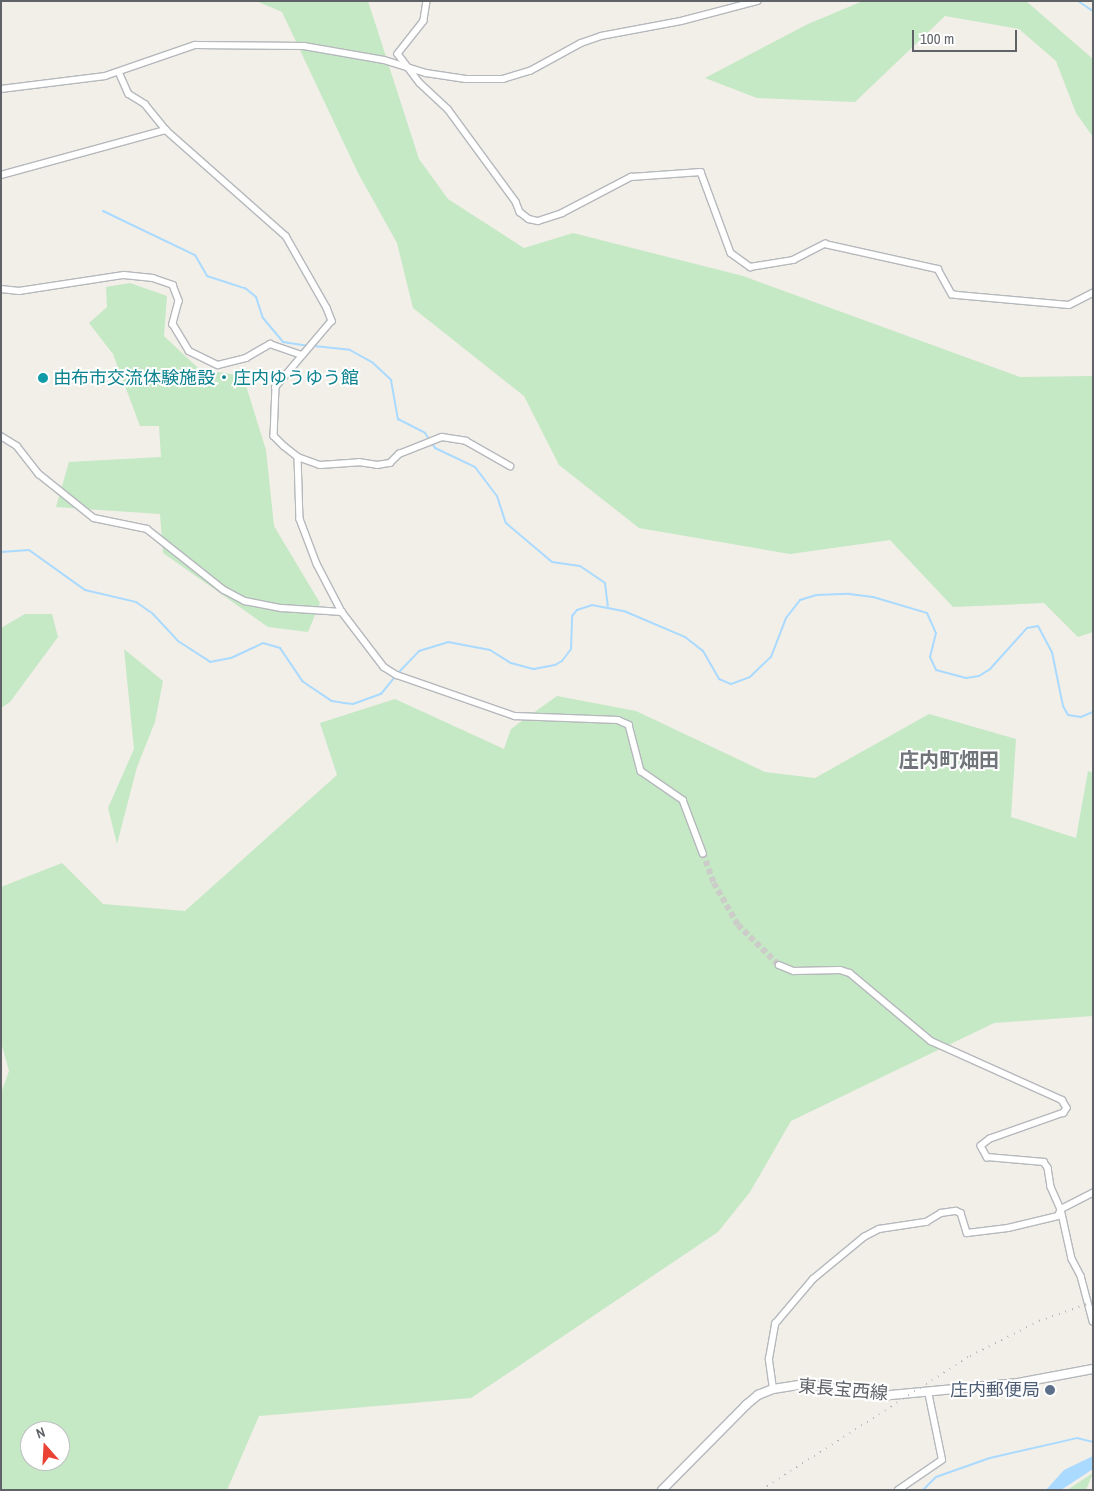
<!DOCTYPE html>
<meta charset="utf-8">
<style>
body{margin:0}
#map{position:relative;width:1094px;height:1491px;overflow:hidden;background:#f1efe8;font-family:"Archivo Narrow","Noto Sans JP",sans-serif}
div>[style]{position:absolute}
[style*='--x']{left:calc(var(--x)*1px);top:calc(var(--y)*1px);width:calc(var(--w)*1px);rotate:calc(var(--a)*1deg)}
.green>*{inset:0;background:#c5e8c5}
.water>*{inset:0;background:#aadaff}
.stream>*{height:2px;margin:-1px;padding:0 1px;transform-origin:1px;border-radius:1px;background:#aadaff}
.minor-tunnel>*{height:5.5px;margin-top:-2.75px;transform-origin:0;background:repeating-linear-gradient(90deg,#ccccc8 0 5.5px,transparent 0 8.5px)}
.roads{filter:drop-shadow(1px 0 #b5b8bc) drop-shadow(-1px 0 #b5b8bc) drop-shadow(0 1px #b5b8bc) drop-shadow(0 -1px #b5b8bc)}
.minor>*{height:5.5px;margin:-2.75px;padding:0 2.75px;transform-origin:2.75px;border-radius:2.75px;background:#fff}
.secondary>*{height:8px;margin:-4px;padding:0 4px;transform-origin:4px;border-radius:4px;background:#fff}
.rail>*{height:2px;margin-top:-1px;transform-origin:0;background:repeating-linear-gradient(90deg,#b6b7b8 0 1px,transparent 0 7px)}
.dots>*{width:14px;height:14px;translate:-50% -50%;box-sizing:border-box;border:2px solid #fff;border-radius:50%}
span{translate:-50% -50%;white-space:nowrap;text-align:center;line-height:1.15;-webkit-text-stroke:4px #fff;paint-order:stroke}
.culture-label{font-size:18px;color:#0d838f}
.left{translate:0 -50%;text-align:left}
.street-label{font-size:18px;color:#5f6368}
.service-label{font-size:18px;color:#4e5e75}
.right{translate:-100% -50%;text-align:right}
.quarter-label{font-size:20px;color:#70757a;font-weight:700}
.frame{position:absolute;inset:0;border:2px solid #5f6368;pointer-events:none}
.north{position:absolute;left:20px;top:1421px;width:50px;height:50px;box-sizing:border-box;background:#fff;border:1px solid #bfc1c3;border-radius:50%;rotate:341deg;font-size:14px;font-weight:700;line-height:20px;text-align:center;color:#5f6368}
.north::after{content:'';display:block;margin:auto;width:18px;height:22px;background:#ea4335;clip-path:polygon(50% 0,100% 100%,50% 72%,0 100%)}
.scale{position:absolute;left:912px;top:30px;width:105px;height:22px;box-sizing:border-box;border:2px solid #5f6368;border-top:0;padding-left:6px;font-size:15px;line-height:18px;white-space:nowrap;color:#5f6368;-webkit-text-stroke:4px #fff;paint-order:stroke}
</style>
<div id="map">
<div class="green">
<i style="clip-path:polygon(256px 1px,368px 1px,419px 159px,448px 199px,524px 248px,573px 233px,743px 276px,1020px 377px,1093px 376px,1093px 632px,1078px 637px,1044px 603px,953px 607px,890px 540px,790px 554px,639px 528px,559px 465px,524px 396px,413px 308px,397px 243px,358px 173px,282px 12px)"></i>
<i style="clip-path:polygon(863px 1px,1026px 1px,1093px 59px,1093px 137px,1076px 113px,1056px 61px,1019px 29px,945px 16px,855px 102px,757px 98px,705px 78px,808px 24px)"></i>
<i style="clip-path:polygon(130px 283px,167px 296px,164px 336px,199px 369px,243px 376px,266px 450px,274px 526px,320px 603px,308px 632px,268px 627px,163px 553px,160px 514px,56px 507px,69px 462px,161px 457px,159px 426px,140px 426px,113px 354px,89px 323px,107px 307px,106px 287px)"></i>
<i style="clip-path:polygon(25px 614px,52px 614px,58px 637px,10px 702px,1px 708px,1px 628px)"></i>
<i style="clip-path:polygon(124px 649px,163px 681px,155px 722px,137px 767px,117px 844px,108px 808px,134px 749px)"></i>
<i style="clip-path:polygon(evenodd,557px 696px,636px 711px,765px 772px,815px 778px,929px 714px,1016px 739px,1011px 817px,1076px 838px,1088px 771px,1093px 773px,1093px 1016px,994px 1023px,791px 1121px,750px 1192px,718px 1232px,471px 1398px,259px 1416px,227px 1490px,1px 1490px,1px 1093px,9px 1071px,1px 1042px,1px 887px,62px 863px,103px 904px,185px 911px,337px 775px,320px 723px,395px 699px,504px 749px,511px 729px,557px 696px,30px 1431px,60px 1431px,60px 1461px,30px 1461px,30px 1431px)"></i>
<i style="clip-path:polygon(1093px 1473px,1086px 1490px,1067px 1490px)"></i>
</div>
<div class="water">
<i style="clip-path:polygon(1093px 1456px,1093px 1469px,1061px 1490px,1046px 1490px,1064px 1470px)"></i>
</div>
<div class="stream">
<i style="--x:1078;--y:1;--w:18;--a:34"></i>
<i style="--x:103;--y:211;--w:102;--a:25.6"></i>
<i style="--x:195;--y:255;--w:24;--a:60"></i>
<i style="--x:207;--y:276;--w:40;--a:18"></i>
<i style="--x:245;--y:288;--w:14;--a:39"></i>
<i style="--x:256;--y:297;--w:22;--a:72"></i>
<i style="--x:263;--y:318;--w:31;--a:50"></i>
<i style="--x:283;--y:342;--w:26;--a:9"></i>
<i style="--x:314;--y:346;--w:36;--a:6"></i>
<i style="--x:350;--y:350;--w:26;--a:29"></i>
<i style="--x:373;--y:363;--w:25;--a:43"></i>
<i style="--x:391;--y:380;--w:40;--a:80"></i>
<i style="--x:398;--y:419;--w:30;--a:27"></i>
<i style="--x:425;--y:433;--w:18;--a:56"></i>
<i style="--x:435;--y:448;--w:44;--a:25.4"></i>
<i style="--x:475;--y:467;--w:36;--a:53"></i>
<i style="--x:497;--y:496;--w:28;--a:72"></i>
<i style="--x:506;--y:523;--w:60;--a:40.3"></i>
<i style="--x:552;--y:562;--w:28;--a:8"></i>
<i style="--x:580;--y:566;--w:30;--a:34"></i>
<i style="--x:605;--y:583;--w:23;--a:83"></i>
<i style="--x:1;--y:552;--w:28;--a:-4"></i>
<i style="--x:29;--y:550;--w:69;--a:35.5"></i>
<i style="--x:85;--y:590;--w:52;--a:13.2"></i>
<i style="--x:136;--y:602;--w:21;--a:35"></i>
<i style="--x:153;--y:614;--w:37;--a:47"></i>
<i style="--x:178;--y:641;--w:38;--a:33"></i>
<i style="--x:210;--y:662;--w:21;--a:-11"></i>
<i style="--x:231;--y:658;--w:35;--a:-25"></i>
<i style="--x:263;--y:643;--w:18;--a:16"></i>
<i style="--x:280;--y:648;--w:40;--a:56"></i>
<i style="--x:302;--y:681;--w:36;--a:34"></i>
<i style="--x:332;--y:701;--w:12;--a:9"></i>
<i style="--x:344;--y:703;--w:9;--a:6"></i>
<i style="--x:353;--y:704;--w:30;--a:-20"></i>
<i style="--x:381;--y:694;--w:22;--a:-51"></i>
<i style="--x:398;--y:673;--w:30;--a:-46"></i>
<i style="--x:419;--y:651;--w:30;--a:-17"></i>
<i style="--x:448;--y:642;--w:43;--a:10.8"></i>
<i style="--x:490;--y:650;--w:25;--a:32"></i>
<i style="--x:511;--y:663;--w:24;--a:15"></i>
<i style="--x:534;--y:669;--w:21;--a:-11"></i>
<i style="--x:555;--y:665;--w:8;--a:-30"></i>
<i style="--x:562;--y:661;--w:15;--a:-53"></i>
<i style="--x:571;--y:649;--w:33;--a:-88"></i>
<i style="--x:572;--y:616;--w:8;--a:-50"></i>
<i style="--x:577;--y:610;--w:16;--a:-18"></i>
<i style="--x:592;--y:605;--w:33;--a:11"></i>
<i style="--x:624;--y:611;--w:66;--a:23.1"></i>
<i style="--x:685;--y:637;--w:23;--a:38"></i>
<i style="--x:703;--y:651;--w:32;--a:60"></i>
<i style="--x:719;--y:679;--w:13;--a:23"></i>
<i style="--x:731;--y:684;--w:20;--a:-20"></i>
<i style="--x:750;--y:677;--w:29;--a:-44"></i>
<i style="--x:771;--y:657;--w:42;--a:-69"></i>
<i style="--x:786;--y:618;--w:23;--a:-52"></i>
<i style="--x:800;--y:600;--w:17;--a:-17"></i>
<i style="--x:816;--y:595;--w:33;--a:-2"></i>
<i style="--x:849;--y:594;--w:24;--a:7"></i>
<i style="--x:873;--y:597;--w:56;--a:16.5"></i>
<i style="--x:927;--y:613;--w:22;--a:66"></i>
<i style="--x:936;--y:633;--w:25;--a:104"></i>
<i style="--x:930;--y:657;--w:14;--a:65"></i>
<i style="--x:936;--y:670;--w:31;--a:15"></i>
<i style="--x:966;--y:678;--w:13;--a:-9"></i>
<i style="--x:979;--y:676;--w:13;--a:-32"></i>
<i style="--x:990;--y:669;--w:55;--a:-47.9"></i>
<i style="--x:1027;--y:628;--w:11;--a:-10"></i>
<i style="--x:1038;--y:626;--w:30;--a:62"></i>
<i style="--x:1052;--y:652;--w:55;--a:78.5"></i>
<i style="--x:1063;--y:706;--w:10;--a:61"></i>
<i style="--x:1068;--y:715;--w:13;--a:9"></i>
<i style="--x:1081;--y:717;--w:13;--a:-23"></i>
<i style="--x:923;--y:1490;--w:18;--a:-45"></i>
<i style="--x:936;--y:1477;--w:57;--a:-19.4"></i>
<i style="--x:990;--y:1458;--w:89;--a:-12.9"></i>
<i style="--x:1077;--y:1438;--w:16;--a:14"></i>
</div>
<div class="minor-tunnel">
<i style="--x:703;--y:853;--w:32;--a:70"></i>
<i style="--x:714;--y:883;--w:48;--a:60.3"></i>
<i style="--x:738;--y:925;--w:57;--a:44.3"></i>
</div>
<div class="roads">
<div class="minor">
<i style="--x:427;--y:1;--w:20;--a:99"></i>
<i style="--x:424;--y:21;--w:42;--a:128.2"></i>
<i style="--x:398;--y:54;--w:36;--a:53"></i>
<i style="--x:420;--y:83;--w:38;--a:43"></i>
<i style="--x:448;--y:109;--w:115;--a:53.8"></i>
<i style="--x:516;--y:202;--w:11;--a:68"></i>
<i style="--x:520;--y:212;--w:11;--a:38"></i>
<i style="--x:529;--y:219;--w:9;--a:13"></i>
<i style="--x:538;--y:221;--w:25;--a:-18"></i>
<i style="--x:562;--y:213;--w:78;--a:-27.6"></i>
<i style="--x:631;--y:177;--w:70;--a:-4.1"></i>
<i style="--x:701;--y:172;--w:86;--a:69.7"></i>
<i style="--x:731;--y:253;--w:24;--a:36"></i>
<i style="--x:750;--y:267;--w:44;--a:-9.2"></i>
<i style="--x:793;--y:260;--w:36;--a:-27"></i>
<i style="--x:825;--y:244;--w:116;--a:12.5"></i>
<i style="--x:938;--y:269;--w:29;--a:61"></i>
<i style="--x:952;--y:294;--w:5;--a:11"></i>
<i style="--x:957;--y:295;--w:112;--a:5.1"></i>
<i style="--x:1069;--y:305;--w:27;--a:-27"></i>
<i style="--x:119;--y:72;--w:24;--a:66"></i>
<i style="--x:129;--y:94;--w:19;--a:32"></i>
<i style="--x:145;--y:104;--w:33;--a:51"></i>
<i style="--x:166;--y:130;--w:160;--a:41.5"></i>
<i style="--x:286;--y:236;--w:83;--a:60.3"></i>
<i style="--x:327;--y:308;--w:14;--a:69"></i>
<i style="--x:332;--y:321;--w:87;--a:130.3"></i>
<i style="--x:276;--y:387;--w:49;--a:92.3"></i>
<i style="--x:274;--y:436;--w:14;--a:45"></i>
<i style="--x:284;--y:446;--w:18;--a:38"></i>
<i style="--x:298;--y:457;--w:23;--a:20"></i>
<i style="--x:320;--y:465;--w:39;--a:-4"></i>
<i style="--x:359;--y:462;--w:18;--a:9"></i>
<i style="--x:377;--y:465;--w:13;--a:-9"></i>
<i style="--x:390;--y:463;--w:13;--a:-45"></i>
<i style="--x:399;--y:454;--w:46;--a:-21.6"></i>
<i style="--x:442;--y:437;--w:24;--a:9"></i>
<i style="--x:466;--y:441;--w:51;--a:29.6"></i>
<i style="--x:1;--y:89;--w:105;--a:-7.1"></i>
<i style="--x:105;--y:76;--w:95;--a:-19"></i>
<i style="--x:195;--y:45;--w:109;--a:0.5"></i>
<i style="--x:304;--y:46;--w:81;--a:9.9"></i>
<i style="--x:384;--y:60;--w:44;--a:17.2"></i>
<i style="--x:426;--y:73;--w:40;--a:8.5"></i>
<i style="--x:466;--y:79;--w:37;--a:0"></i>
<i style="--x:503;--y:79;--w:28;--a:-17"></i>
<i style="--x:530;--y:71;--w:58;--a:-28.8"></i>
<i style="--x:581;--y:43;--w:21;--a:-19"></i>
<i style="--x:601;--y:36;--w:81;--a:-10.6"></i>
<i style="--x:681;--y:21;--w:79;--a:-14.7"></i>
<i style="--x:1;--y:175;--w:171;--a:-15.3"></i>
<i style="--x:1;--y:289;--w:18;--a:6"></i>
<i style="--x:19;--y:291;--w:106;--a:-8.7"></i>
<i style="--x:124;--y:275;--w:29;--a:6"></i>
<i style="--x:153;--y:278;--w:21;--a:19"></i>
<i style="--x:173;--y:285;--w:17;--a:69"></i>
<i style="--x:179;--y:301;--w:24;--a:105"></i>
<i style="--x:173;--y:324;--w:31;--a:59"></i>
<i style="--x:189;--y:351;--w:32;--a:26"></i>
<i style="--x:218;--y:365;--w:29;--a:-14"></i>
<i style="--x:246;--y:358;--w:28;--a:-30"></i>
<i style="--x:270;--y:344;--w:34;--a:19"></i>
<i style="--x:1;--y:436;--w:19;--a:32"></i>
<i style="--x:17;--y:446;--w:36;--a:52"></i>
<i style="--x:39;--y:474;--w:70;--a:38.7"></i>
<i style="--x:94;--y:518;--w:54;--a:11.7"></i>
<i style="--x:147;--y:529;--w:98;--a:38.4"></i>
<i style="--x:224;--y:590;--w:24;--a:28"></i>
<i style="--x:245;--y:601;--w:38;--a:11"></i>
<i style="--x:282;--y:608;--w:60;--a:3.8"></i>
<i style="--x:298;--y:457;--w:62;--a:88.2"></i>
<i style="--x:300;--y:519;--w:48;--a:69.3"></i>
<i style="--x:317;--y:564;--w:54;--a:62.5"></i>
<i style="--x:342;--y:612;--w:69;--a:52.6"></i>
<i style="--x:384;--y:667;--w:15;--a:32"></i>
<i style="--x:397;--y:675;--w:125;--a:19.2"></i>
<i style="--x:515;--y:716;--w:103;--a:2.2"></i>
<i style="--x:618;--y:720;--w:12;--a:24"></i>
<i style="--x:629;--y:725;--w:48;--a:75.4"></i>
<i style="--x:641;--y:771;--w:51;--a:34.6"></i>
<i style="--x:683;--y:800;--w:57;--a:69.3"></i>
<i style="--x:779;--y:965;--w:16;--a:22"></i>
<i style="--x:794;--y:971;--w:46;--a:-1.2"></i>
<i style="--x:840;--y:970;--w:10;--a:17"></i>
<i style="--x:850;--y:973;--w:106;--a:40"></i>
<i style="--x:931;--y:1041;--w:144;--a:24.2"></i>
<i style="--x:1062;--y:1100;--w:9;--a:58"></i>
<i style="--x:1067;--y:1108;--w:6;--a:121"></i>
<i style="--x:1064;--y:1113;--w:78;--a:160.6"></i>
<i style="--x:990;--y:1139;--w:11;--a:142"></i>
<i style="--x:981;--y:1146;--w:13;--a:61"></i>
<i style="--x:987;--y:1157;--w:57;--a:5"></i>
<i style="--x:1044;--y:1162;--w:7;--a:56"></i>
<i style="--x:1048;--y:1168;--w:19;--a:81"></i>
<i style="--x:1051;--y:1187;--w:24;--a:66"></i>
<i style="--x:1061;--y:1209;--w:51;--a:77.6"></i>
<i style="--x:1072;--y:1259;--w:19;--a:62"></i>
<i style="--x:1081;--y:1276;--w:47;--a:75.1"></i>
<i style="--x:773;--y:1389;--w:30;--a:-98"></i>
<i style="--x:769;--y:1359;--w:36;--a:-80"></i>
<i style="--x:775;--y:1324;--w:59;--a:-49.8"></i>
<i style="--x:813;--y:1279;--w:66;--a:-39.5"></i>
<i style="--x:864;--y:1237;--w:17;--a:-28"></i>
<i style="--x:879;--y:1229;--w:48;--a:-8.5"></i>
<i style="--x:926;--y:1222;--w:17;--a:-31"></i>
<i style="--x:941;--y:1213;--w:15;--a:-8"></i>
<i style="--x:956;--y:1211;--w:5;--a:22"></i>
<i style="--x:961;--y:1213;--w:21;--a:73"></i>
<i style="--x:967;--y:1233;--w:41;--a:-7"></i>
<i style="--x:1008;--y:1228;--w:51;--a:-13.5"></i>
<i style="--x:1058;--y:1216;--w:8;--a:-67"></i>
<i style="--x:1061;--y:1209;--w:36;--a:-27"></i>
<i style="--x:898;--y:1490;--w:53;--a:-34.3"></i>
<i style="--x:942;--y:1460;--w:69;--a:-101.6"></i>
</div>
<div class="secondary">
<i style="--x:662;--y:1490;--w:120;--a:-45.3"></i>
<i style="--x:746;--y:1405;--w:16;--a:-40"></i>
<i style="--x:758;--y:1395;--w:16;--a:-22"></i>
<i style="--x:773;--y:1389;--w:33;--a:-9"></i>
<i style="--x:806;--y:1384;--w:75;--a:9.2"></i>
<i style="--x:880;--y:1396;--w:139;--a:-5.4"></i>
<i style="--x:1018;--y:1383;--w:76;--a:-10.6"></i>
</div>
</div>
<div class="rail">
<i style="--x:761;--y:1490;--w:248;--a:-32.7"></i>
<i style="--x:970;--y:1356;--w:77;--a:-26.9"></i>
<i style="--x:1039;--y:1321;--w:57;--a:-19.4"></i>
</div>
<div class="dots">
<i style="left:43px;top:378px;background:#0f9aa8"></i>
<i style="left:1050px;top:1390px;background:#5c6f8a"></i>
</div>
<div class="culture-label">
<span class="left" style="left:53px;top:378px">由布市交流体験施設・庄内ゆうゆう館</span>
</div>
<div class="street-label">
<span style="left:843px;top:1390px;rotate:5deg">東長宝西線</span>
</div>
<div class="service-label">
<span class="right" style="left:1040px;top:1390px">庄内郵便局</span>
</div>
<div class="quarter-label">
<span style="left:949px;top:759px">庄内町畑田</span>
</div>
<div class="frame"></div>
<div class="north">N</div>
<div class="scale">100 m</div>
</div>
